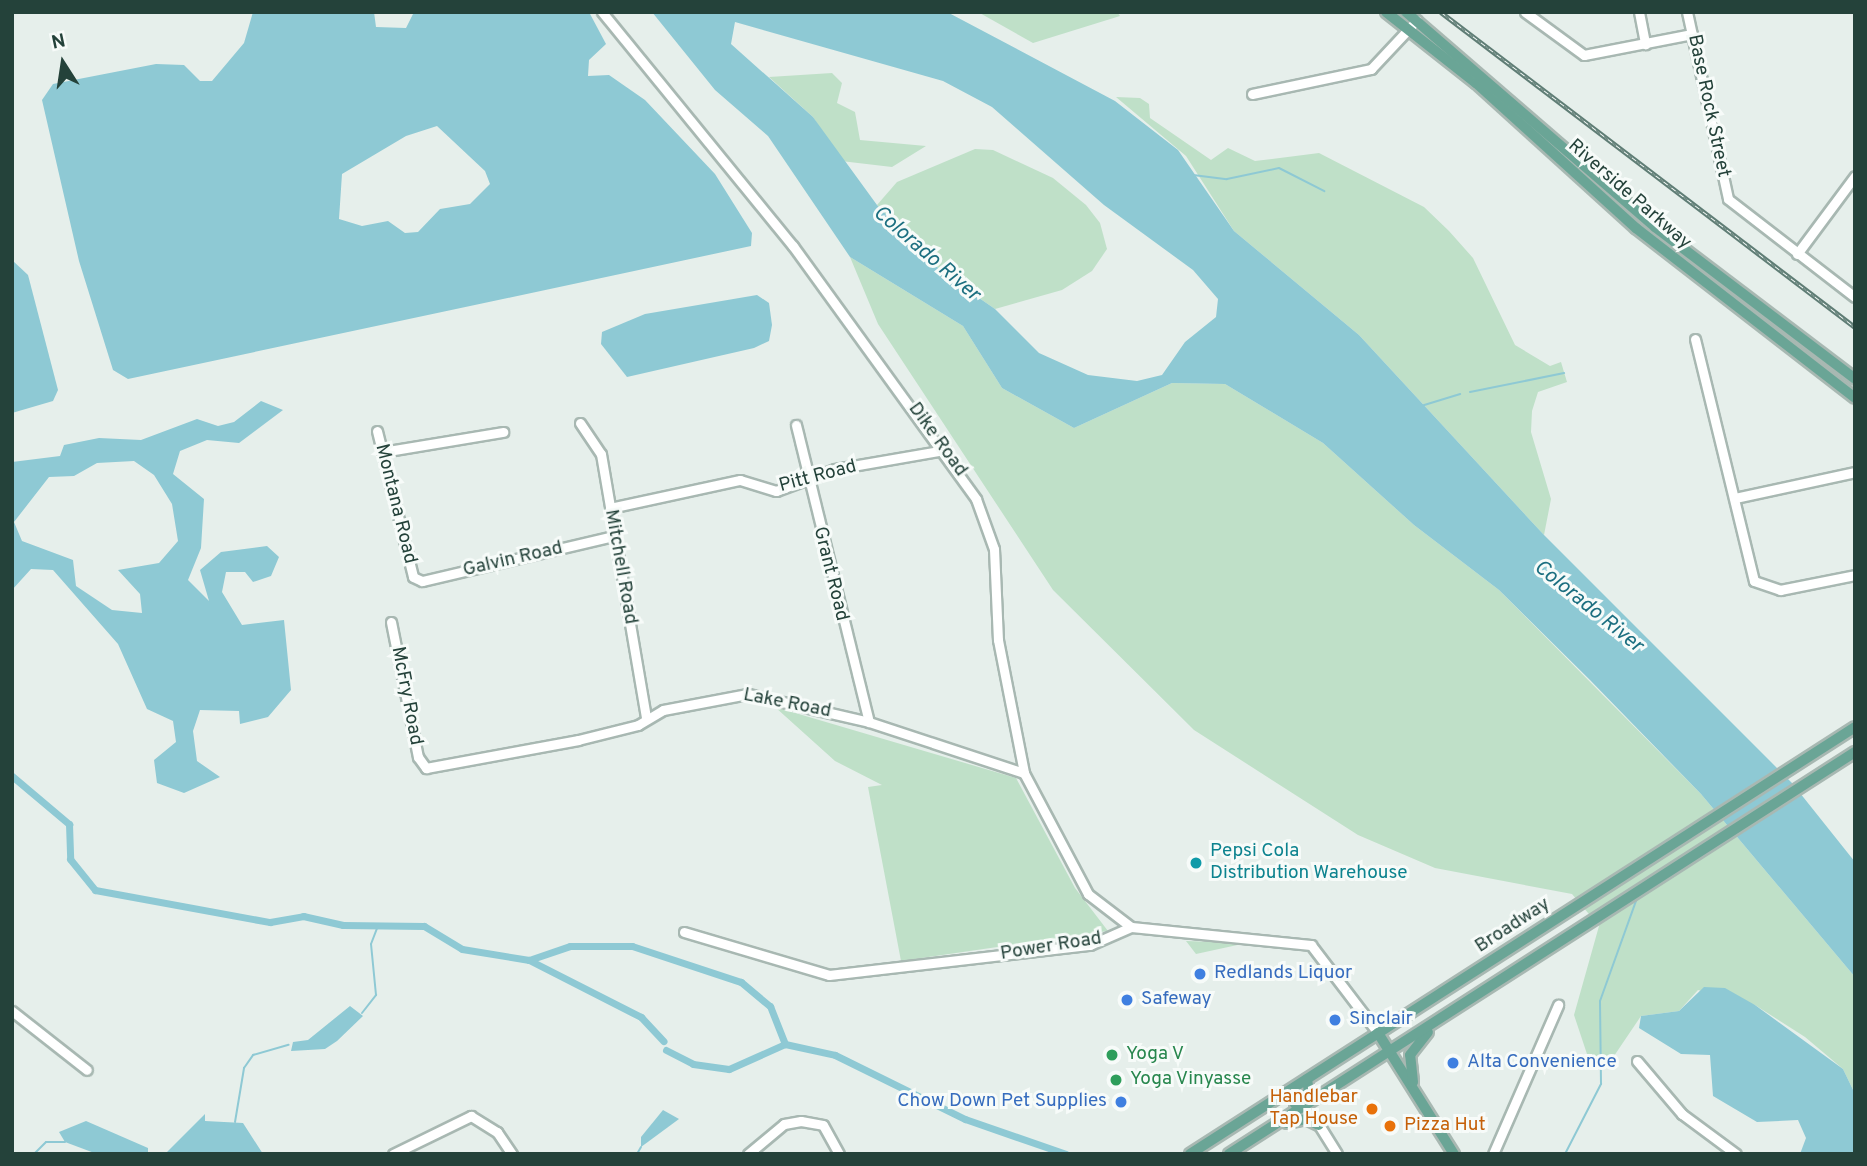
<!DOCTYPE html>
<style>
body{margin:0}
#map{position:relative;width:1867px;height:1166px;overflow:hidden;background:#e6efeb;font-family:Overpass,sans-serif}
div>[style]{position:absolute}
[style*='--x']{left:calc(var(--x)*1px);top:calc(var(--y)*1px);width:calc(var(--w)*1px);rotate:calc(var(--a)*1deg)}
.green>*{inset:0;background:#bfe0c8}
.water>*{inset:0;background:#8ec9d4}
.stream>*{height:2px;margin:-1px;padding:0 1px;transform-origin:1px;border-radius:1px;background:#8ec9d4}
.canal>*{height:7px;margin:-3.5px;padding:0 3.5px;transform-origin:3.5px;border-radius:3.5px;background:#8ec9d4}
.roads{filter:drop-shadow(2px 0 #a8b8b2) drop-shadow(-2px 0 #a8b8b2) drop-shadow(0 2px #a8b8b2) drop-shadow(0 -2px #a8b8b2)}
.minor>*{height:9px;margin:-4.5px;padding:0 4.5px;transform-origin:4.5px;border-radius:4.5px;background:#fff}
.major>*{height:10px;margin:-5px;padding:0 5px;transform-origin:5px;border-radius:5px;background:#6aa596}
.rail>*{height:4.5px;margin-top:-2.25px;transform-origin:0;background:repeating-linear-gradient(90deg,#f7fbf9 0 5px,#5f7d75 0 10px);box-sizing:border-box;border-block:2px solid #5f7d75}
.dots>*{width:19px;height:19px;translate:-50% -50%;box-sizing:border-box;border:4px solid #f7fbf9;border-radius:50%}
span{translate:-50% -50%;white-space:nowrap;text-align:center;line-height:1.15;-webkit-text-stroke:6px #f7fbf9;paint-order:stroke}
.street-label{font-size:19px;color:#24423a}
.culture-label{font-size:19px;color:#0d838f}
.left{translate:0 -50%;text-align:left}
.shop-label{font-size:19px;color:#366cbe}
.right{translate:-100% -50%;text-align:right}
.leisure-label{font-size:19px;color:#27864d}
.food-label{font-size:19px;color:#c56008}
.water-label{font-size:21px;color:#1c6f80;font-style:italic}
.frame{position:absolute;inset:0;border:14px solid #24423a;pointer-events:none}
.north{position:absolute;left:28px;top:28px;width:70px;height:70px;-webkit-text-stroke:5px #f7fbf9;paint-order:stroke;rotate:348deg;font-size:19px;font-weight:700;line-height:28px;text-align:center;color:#24423a}
.north::after{content:'';display:block;margin:auto;width:24px;height:32px;background:#24423a;clip-path:polygon(50% 0,100% 100%,50% 72%,0 100%)}
</style>
<div id="map">
<div class="green">
<i style="clip-path:polygon(978px 12px,1117px 12px,1120px 16px,1033px 43px)"></i>
<i style="clip-path:polygon(832px 73px,842px 83px,837px 103px,855px 112px,860px 140px,926px 146px,892px 167px,841px 161px,813px 117px,769px 77px)"></i>
<i style="clip-path:polygon(1116px 97px,1140px 98px,1149px 104px,1150px 118px,1211px 160px,1228px 148px,1255px 161px,1319px 153px,1424px 207px,1449px 231px,1473px 258px,1515px 345px,1550px 366px,1561px 362px,1567px 382px,1538px 392px,1532px 411px,1531px 432px,1551px 499px,1544px 535px,1359px 335px,1234px 231px,1186px 156px)"></i>
<i style="clip-path:polygon(975px 149px,993px 150px,1053px 178px,1086px 205px,1100px 223px,1107px 249px,1092px 271px,1062px 290px,995px 309px,943px 273px,877px 205px,897px 182px)"></i>
<i style="clip-path:polygon(850px 257px,963px 326px,1002px 388px,1074px 428px,1172px 383px,1225px 384px,1323px 443px,1414px 525px,1499px 590px,1701px 794px,1855px 977px,1855px 1094px,1843px 1069px,1805px 1037px,1755px 1005px,1698px 990px,1679px 1011px,1641px 1016px,1614px 1056px,1588px 1057px,1574px 1015px,1599px 926px,1572px 894px,1435px 868px,1358px 835px,1194px 730px,1053px 590px,878px 324px)"></i>
<i style="clip-path:polygon(775px 707px,1016px 778px,1075px 888px,1108px 931px,901px 961px,868px 787px,882px 785px,835px 761px)"></i>
<i style="clip-path:polygon(1186px 941px,1242px 943px,1242px 944px,1196px 954px)"></i>
</div>
<div class="water">
<i style="clip-path:polygon(evenodd,253px 12px,374px 12px,376px 27px,406px 28px,413px 14px,589px 12px,606px 44px,589px 60px,588px 76px,609px 75px,645px 100px,715px 174px,752px 233px,751px 246px,128px 379px,113px 370px,79px 261px,42px 100px,53px 84px,156px 64px,184px 65px,200px 81px,212px 81px,244px 43px,253px 12px,437px 126px,485px 171px,490px 184px,470px 204px,440px 209px,418px 232px,405px 233px,388px 221px,362px 226px,339px 219px,342px 174px,406px 136px,437px 126px)"></i>
<i style="clip-path:polygon(evenodd,652px 12px,947px 12px,1115px 101px,1178px 150px,1234px 231px,1359px 335px,1544px 535px,1792px 783px,1855px 862px,1855px 977px,1701px 794px,1590px 680px,1499px 590px,1414px 525px,1323px 443px,1225px 384px,1172px 383px,1074px 428px,1002px 388px,963px 326px,850px 257px,768px 136px,715px 90px,652px 12px,735px 22px,943px 81px,992px 107px,1104px 205px,1193px 270px,1218px 299px,1216px 317px,1185px 342px,1162px 375px,1137px 381px,1088px 375px,1039px 353px,995px 309px,943px 273px,877px 205px,813px 117px,731px 44px,735px 22px)"></i>
<i style="clip-path:polygon(12px 260px,28px 275px,58px 390px,53px 401px,12px 413px)"></i>
<i style="clip-path:polygon(757px 295px,769px 303px,772px 325px,769px 341px,754px 348px,627px 377px,601px 344px,602px 332px,645px 314px)"></i>
<i style="clip-path:polygon(evenodd,261px 401px,283px 410px,239px 443px,207px 440px,180px 451px,173px 474px,204px 499px,201px 548px,188px 580px,209px 601px,200px 570px,221px 552px,267px 546px,279px 557px,271px 576px,253px 582px,245px 572px,226px 572px,222px 592px,242px 625px,284px 620px,291px 690px,268px 717px,240px 724px,239px 711px,200px 710px,193px 731px,197px 761px,220px 777px,184px 793px,157px 783px,154px 760px,176px 742px,173px 721px,147px 709px,118px 644px,53px 570px,31px 569px,12px 590px,12px 462px,60px 456px,64px 445px,99px 438px,141px 440px,197px 419px,218px 426px,234px 422px,261px 401px,134px 461px,154px 475px,172px 504px,178px 541px,159px 563px,118px 570px,140px 594px,142px 613px,112px 610px,76px 586px,73px 560px,22px 541px,14px 522px,49px 477px,74px 476px,97px 463px,134px 461px)"></i>
<i style="clip-path:polygon(1704px 987px,1725px 988px,1755px 1005px,1843px 1069px,1855px 1094px,1855px 1154px,1800px 1154px,1806px 1138px,1798px 1120px,1757px 1122px,1713px 1096px,1710px 1055px,1681px 1054px,1639px 1028px,1641px 1016px,1679px 1011px)"></i>
<i style="clip-path:polygon(350px 1006px,363px 1016px,337px 1041px,325px 1049px,291px 1051px,293px 1042px,308px 1040px)"></i>
<i style="clip-path:polygon(663px 1110px,679px 1119px,641px 1147px,641px 1137px)"></i>
<i style="clip-path:polygon(205px 1114px,205px 1121px,243px 1123px,263px 1154px,165px 1154px)"></i>
<i style="clip-path:polygon(86px 1121px,148px 1148px,148px 1154px,97px 1154px,65px 1142px,59px 1132px)"></i>
</div>
<div class="stream">
<i style="--x:1193;--y:175;--w:34;--a:7"></i>
<i style="--x:1227;--y:179;--w:53;--a:-11.9"></i>
<i style="--x:1279;--y:168;--w:51;--a:27.1"></i>
<i style="--x:1470;--y:392;--w:96;--a:-11.4"></i>
<i style="--x:1421;--y:406;--w:41;--a:-17.1"></i>
<i style="--x:1646;--y:881;--w:67;--a:-33.5"></i>
<i style="--x:362;--y:1013;--w:23;--a:-52"></i>
<i style="--x:376;--y:995;--w:51;--a:-95.6"></i>
<i style="--x:371;--y:944;--w:17;--a:-69"></i>
<i style="--x:235;--y:1122;--w:55;--a:-80.5"></i>
<i style="--x:244;--y:1068;--w:16;--a:-55"></i>
<i style="--x:253;--y:1055;--w:37;--a:-16"></i>
<i style="--x:34;--y:1154;--w:17;--a:-45"></i>
<i style="--x:46;--y:1142;--w:19;--a:0"></i>
<i style="--x:637;--y:1154;--w:8;--a:-60"></i>
<i style="--x:1565;--y:1154;--w:79;--a:-62.8"></i>
<i style="--x:1601;--y:1084;--w:83;--a:-90.7"></i>
<i style="--x:1600;--y:1001;--w:109;--a:-70.2"></i>
</div>
<div class="canal">
<i style="--x:12;--y:776;--w:75;--a:40.1"></i>
<i style="--x:69;--y:824;--w:35;--a:88"></i>
<i style="--x:70;--y:859;--w:40;--a:51"></i>
<i style="--x:95;--y:890;--w:178;--a:10.4"></i>
<i style="--x:270;--y:922;--w:34;--a:-10"></i>
<i style="--x:303;--y:916;--w:41;--a:12.7"></i>
<i style="--x:343;--y:925;--w:81;--a:0.7"></i>
<i style="--x:424;--y:926;--w:44;--a:31.2"></i>
<i style="--x:462;--y:949;--w:68;--a:9.3"></i>
<i style="--x:529;--y:960;--w:43;--a:-18.9"></i>
<i style="--x:570;--y:946;--w:62;--a:0"></i>
<i style="--x:632;--y:946;--w:115;--a:18.3"></i>
<i style="--x:741;--y:982;--w:38;--a:40"></i>
<i style="--x:770;--y:1006;--w:41;--a:68.5"></i>
<i style="--x:529;--y:960;--w:126;--a:27"></i>
<i style="--x:641;--y:1017;--w:33;--a:47"></i>
<i style="--x:666;--y:1050;--w:30;--a:27"></i>
<i style="--x:693;--y:1064;--w:36;--a:8"></i>
<i style="--x:729;--y:1069;--w:61;--a:-24.1"></i>
<i style="--x:785;--y:1044;--w:51;--a:12.4"></i>
<i style="--x:835;--y:1055;--w:145;--a:26.2"></i>
<i style="--x:965;--y:1119;--w:107;--a:19.1"></i>
</div>
<div class="roads">
<div class="minor">
<i style="--x:602;--y:12;--w:302;--a:50.8"></i>
<i style="--x:793;--y:246;--w:312;--a:54.1"></i>
<i style="--x:976;--y:499;--w:53;--a:70.2"></i>
<i style="--x:994;--y:549;--w:91;--a:87.5"></i>
<i style="--x:998;--y:640;--w:136;--a:78.9"></i>
<i style="--x:1024;--y:773;--w:137;--a:62.1"></i>
<i style="--x:1088;--y:894;--w:54;--a:37.5"></i>
<i style="--x:1131;--y:927;--w:181;--a:5.7"></i>
<i style="--x:1311;--y:945;--w:111;--a:52.7"></i>
<i style="--x:1525;--y:12;--w:73;--a:36.1"></i>
<i style="--x:1584;--y:55;--w:110;--a:-11"></i>
<i style="--x:1639;--y:12;--w:33;--a:79"></i>
<i style="--x:1687;--y:12;--w:191;--a:77.6"></i>
<i style="--x:1728;--y:199;--w:160;--a:37.7"></i>
<i style="--x:1252;--y:94;--w:122;--a:-11.9"></i>
<i style="--x:1371;--y:69;--w:67;--a:-46.8"></i>
<i style="--x:1797;--y:254;--w:97;--a:-53.4"></i>
<i style="--x:1695;--y:339;--w:249;--a:76.3"></i>
<i style="--x:1754;--y:581;--w:28;--a:19"></i>
<i style="--x:1780;--y:590;--w:76;--a:-11.3"></i>
<i style="--x:580;--y:423;--w:37;--a:56"></i>
<i style="--x:601;--y:454;--w:267;--a:80.3"></i>
<i style="--x:796;--y:425;--w:306;--a:76.2"></i>
<i style="--x:377;--y:431;--w:150;--a:76.1"></i>
<i style="--x:413;--y:577;--w:10;--a:24"></i>
<i style="--x:422;--y:581;--w:197;--a:-13.2"></i>
<i style="--x:382;--y:452;--w:123;--a:-9.4"></i>
<i style="--x:1735;--y:498;--w:123;--a:-12.2"></i>
<i style="--x:610;--y:508;--w:133;--a:-12.2"></i>
<i style="--x:740;--y:480;--w:38;--a:17"></i>
<i style="--x:776;--y:491;--w:63;--a:-20.4"></i>
<i style="--x:835;--y:469;--w:112;--a:-9.8"></i>
<i style="--x:391;--y:622;--w:138;--a:78.7"></i>
<i style="--x:418;--y:757;--w:14;--a:54"></i>
<i style="--x:426;--y:768;--w:155;--a:-10.4"></i>
<i style="--x:578;--y:740;--w:62;--a:-14"></i>
<i style="--x:638;--y:725;--w:29;--a:-31"></i>
<i style="--x:663;--y:710;--w:86;--a:-10.7"></i>
<i style="--x:748;--y:694;--w:124;--a:13"></i>
<i style="--x:869;--y:722;--w:163;--a:18.2"></i>
<i style="--x:684;--y:932;--w:151;--a:16.5"></i>
<i style="--x:829;--y:975;--w:263;--a:-6.6"></i>
<i style="--x:1090;--y:945;--w:45;--a:-23.7"></i>
<i style="--x:12;--y:1011;--w:95;--a:38.2"></i>
<i style="--x:1637;--y:1061;--w:70;--a:49.7"></i>
<i style="--x:1682;--y:1114;--w:67;--a:36.5"></i>
<i style="--x:1319;--y:1125;--w:34;--a:58"></i>
<i style="--x:393;--y:1154;--w:87;--a:-26"></i>
<i style="--x:471;--y:1116;--w:31;--a:32"></i>
<i style="--x:497;--y:1132;--w:27;--a:56"></i>
<i style="--x:748;--y:1154;--w:47;--a:-39.8"></i>
<i style="--x:784;--y:1124;--w:17;--a:-10"></i>
<i style="--x:801;--y:1121;--w:22;--a:10"></i>
<i style="--x:823;--y:1125;--w:33;--a:61"></i>
<i style="--x:1493;--y:1154;--w:163;--a:-66.4"></i>
</div>
<div class="major">
<i style="--x:1386;--y:12;--w:115;--a:38.3"></i>
<i style="--x:1476;--y:83;--w:216;--a:42.2"></i>
<i style="--x:1636;--y:228;--w:277;--a:37.8"></i>
<i style="--x:1406;--y:12;--w:329;--a:40.8"></i>
<i style="--x:1655;--y:227;--w:251;--a:37.2"></i>
<i style="--x:1378;--y:1033;--w:143;--a:57.9"></i>
<i style="--x:1413;--y:1082;--w:27;--a:-96"></i>
<i style="--x:1410;--y:1055;--w:29;--a:-52"></i>
<i style="--x:1295;--y:1104;--w:18;--a:-41"></i>
<i style="--x:1309;--y:1092;--w:13;--a:-99"></i>
<i style="--x:1287;--y:1123;--w:19;--a:-12"></i>
<i style="--x:1306;--y:1119;--w:14;--a:25"></i>
<i style="--x:1190;--y:1154;--w:790;--a:-32.7"></i>
<i style="--x:1229;--y:1154;--w:744;--a:-32.71"></i>
</div>
</div>
<div class="rail">
<i style="--x:1441;--y:12;--w:520;--a:37.27"></i>
</div>
<div class="dots">
<i style="left:1196px;top:863px;background:#0f9aa8"></i>
<i style="left:1200px;top:974px;background:#3f7fe0"></i>
<i style="left:1127px;top:1000px;background:#3f7fe0"></i>
<i style="left:1335px;top:1020px;background:#3f7fe0"></i>
<i style="left:1112px;top:1055px;background:#2e9e5b"></i>
<i style="left:1453px;top:1063px;background:#3f7fe0"></i>
<i style="left:1116px;top:1080px;background:#2e9e5b"></i>
<i style="left:1121px;top:1102px;background:#3f7fe0"></i>
<i style="left:1372px;top:1109px;background:#e8710a"></i>
<i style="left:1390px;top:1126px;background:#e8710a"></i>
</div>
<div class="street-label">
<span style="left:1708px;top:106px;rotate:78deg">Base Rock Street</span>
<span style="left:1629px;top:195px;rotate:41deg">Riverside Parkway</span>
<span style="left:937px;top:440px;rotate:54deg">Dike Road</span>
<span style="left:818px;top:477px;rotate:-15deg">Pitt Road</span>
<span style="left:395px;top:504px;rotate:76deg">Montana Road</span>
<span style="left:513px;top:560px;rotate:-13deg">Galvin Road</span>
<span style="left:620px;top:567px;rotate:80deg">Mitchell Road</span>
<span style="left:830px;top:574px;rotate:76deg">Grant Road</span>
<span style="left:406px;top:696px;rotate:79deg">McFry Road</span>
<span style="left:787px;top:704px;rotate:11deg">Lake Road</span>
<span style="left:1513px;top:926px;rotate:-33deg">Broadway</span>
<span style="left:1051px;top:947px;rotate:-9deg">Power Road</span>
</div>
<div class="culture-label">
<span class="left" style="left:1210px;top:863px">Pepsi Cola<br>Distribution Warehouse</span>
</div>
<div class="shop-label">
<span class="left" style="left:1214px;top:974px">Redlands Liquor</span>
<span class="left" style="left:1141px;top:1000px">Safeway</span>
<span class="left" style="left:1349px;top:1020px">Sinclair</span>
<span class="left" style="left:1467px;top:1063px">Alta Convenience</span>
<span class="right" style="left:1107px;top:1102px">Chow Down Pet Supplies</span>
</div>
<div class="leisure-label">
<span class="left" style="left:1126px;top:1055px">Yoga V</span>
<span class="left" style="left:1130px;top:1080px">Yoga Vinyasse</span>
</div>
<div class="food-label">
<span class="right" style="left:1358px;top:1109px">Handlebar<br>Tap House</span>
<span class="left" style="left:1404px;top:1126px">Pizza Hut</span>
</div>
<div class="water-label">
<span style="left:926px;top:254px;rotate:41deg">Colorado River</span>
<span style="left:1588px;top:607px;rotate:39deg">Colorado River</span>
</div>
<div class="frame"></div>
<div class="north">N</div>
</div>
